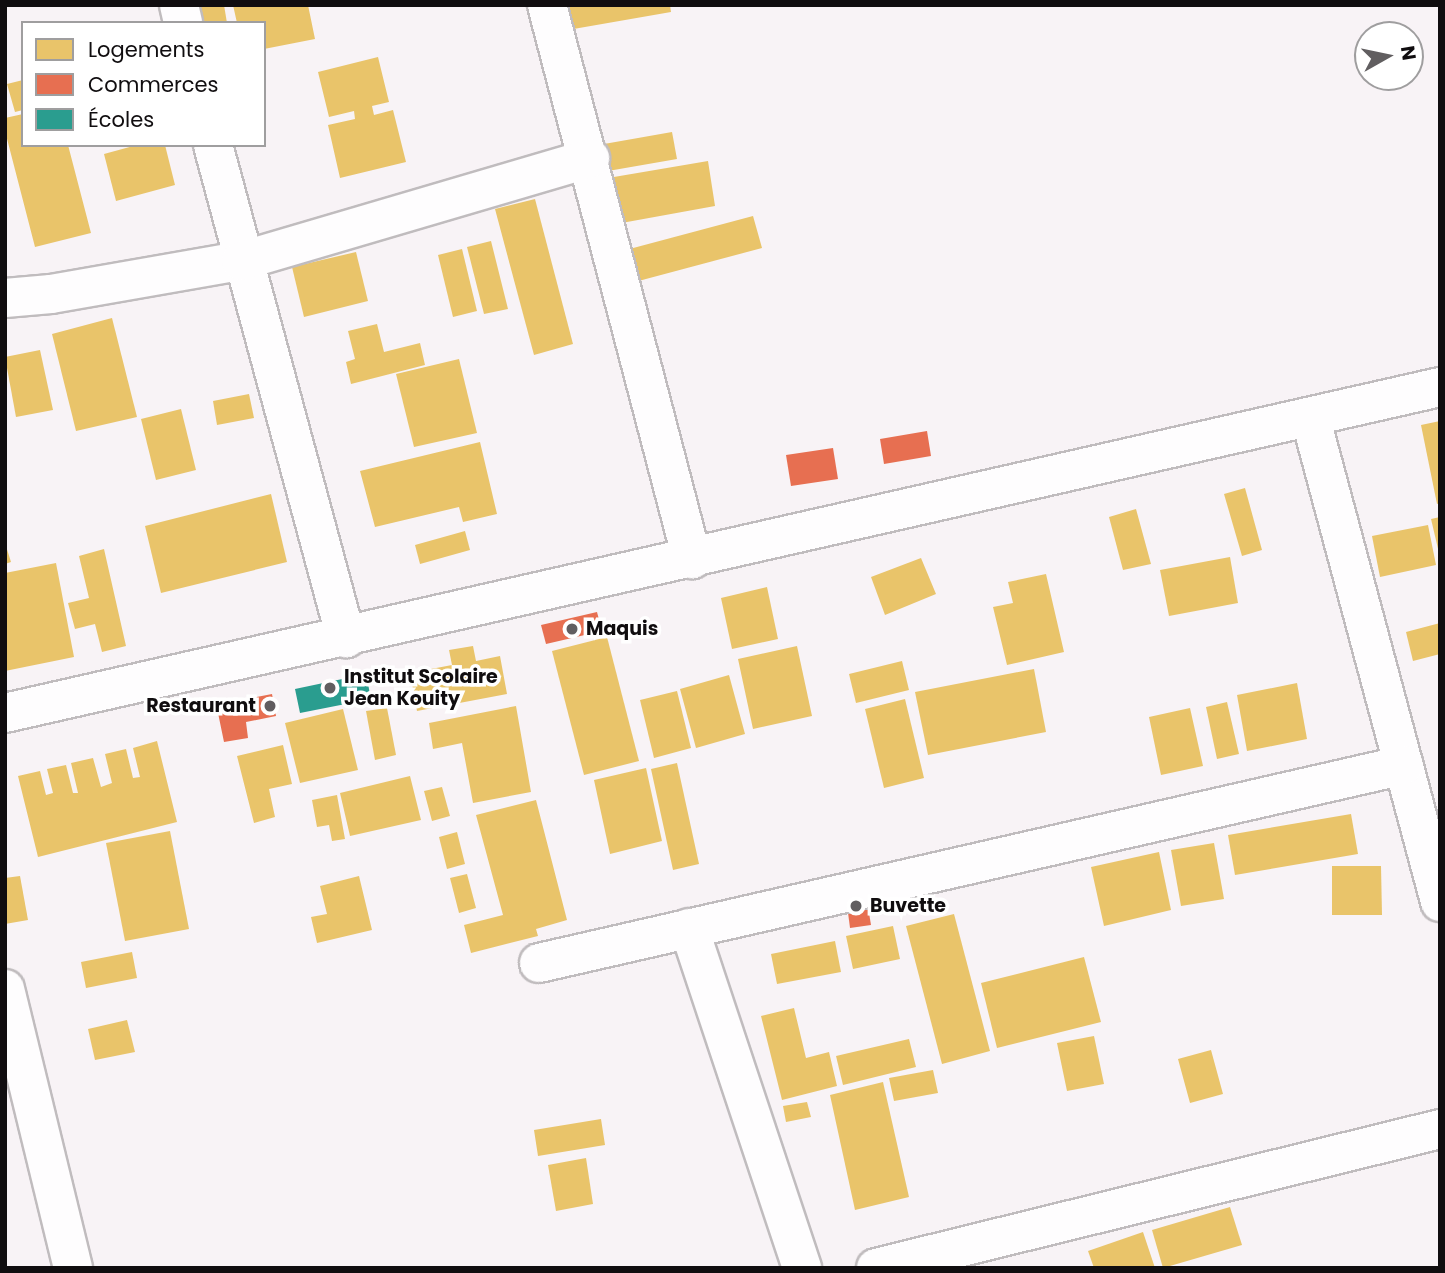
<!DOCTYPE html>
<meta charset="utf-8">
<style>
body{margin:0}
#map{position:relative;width:1445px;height:1273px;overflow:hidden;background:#f8f3f6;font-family:Poppins,sans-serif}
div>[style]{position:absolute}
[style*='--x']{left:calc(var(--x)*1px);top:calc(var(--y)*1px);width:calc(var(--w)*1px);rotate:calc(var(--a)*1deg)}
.homes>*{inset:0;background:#e9c46a}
.shops>*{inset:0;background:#e76f51}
.schools>*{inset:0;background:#2a9d8f}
.roads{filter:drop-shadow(2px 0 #c0bcbe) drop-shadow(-2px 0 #c0bcbe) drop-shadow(0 2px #c0bcbe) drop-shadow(0 -2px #c0bcbe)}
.minor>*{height:38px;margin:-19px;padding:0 19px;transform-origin:19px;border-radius:19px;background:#fefdfe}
.dots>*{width:19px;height:19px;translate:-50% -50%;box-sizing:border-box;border:4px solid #fff;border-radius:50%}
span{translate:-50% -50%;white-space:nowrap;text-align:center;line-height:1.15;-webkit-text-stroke:7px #fff;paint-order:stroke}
.poi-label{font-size:19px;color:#100d0f;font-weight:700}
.left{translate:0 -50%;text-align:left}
.right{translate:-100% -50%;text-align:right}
.frame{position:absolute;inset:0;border:7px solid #100d0f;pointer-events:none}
.legend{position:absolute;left:21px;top:21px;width:245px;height:126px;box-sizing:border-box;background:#fff;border:2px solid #9f9e9f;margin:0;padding:9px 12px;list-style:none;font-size:21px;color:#100d0f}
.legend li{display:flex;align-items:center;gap:14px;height:35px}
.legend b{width:35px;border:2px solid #9f9e9f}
.north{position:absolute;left:1354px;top:21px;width:70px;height:70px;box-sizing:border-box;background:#fff;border:2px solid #9f9e9f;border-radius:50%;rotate:81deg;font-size:19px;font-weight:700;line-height:28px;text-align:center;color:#100d0f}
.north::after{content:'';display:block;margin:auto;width:24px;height:32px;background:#615e60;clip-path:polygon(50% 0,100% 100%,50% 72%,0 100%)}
</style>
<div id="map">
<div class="homes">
<i style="clip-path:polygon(197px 5px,224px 5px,227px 23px,200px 23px)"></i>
<i style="clip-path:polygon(233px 5px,308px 5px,315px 39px,264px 49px,264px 23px,237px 23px)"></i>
<i style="clip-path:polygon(558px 5px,670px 5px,671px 12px,562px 31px)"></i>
<i style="clip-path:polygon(378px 57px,389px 102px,372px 106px,374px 115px,393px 110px,406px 162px,340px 178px,328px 125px,355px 119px,354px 111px,329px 117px,318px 72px)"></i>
<i style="clip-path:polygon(23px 80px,23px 110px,15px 112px,7px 84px)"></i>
<i style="clip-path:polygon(23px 114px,23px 145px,68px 145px,91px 233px,35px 247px,5px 131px,5px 118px)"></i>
<i style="clip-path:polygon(672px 132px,677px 159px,608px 171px,604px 144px)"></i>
<i style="clip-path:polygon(137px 145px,165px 145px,175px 185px,116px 201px,104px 154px)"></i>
<i style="clip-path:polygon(708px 161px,715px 206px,616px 224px,608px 178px)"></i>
<i style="clip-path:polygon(535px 199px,573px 344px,534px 355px,495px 209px)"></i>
<i style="clip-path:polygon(753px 216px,762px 248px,631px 283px,622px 251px)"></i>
<i style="clip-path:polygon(491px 241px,508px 309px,484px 314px,467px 247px)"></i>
<i style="clip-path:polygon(462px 249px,477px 311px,453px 317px,438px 255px)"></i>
<i style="clip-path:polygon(356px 252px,368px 301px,304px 317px,292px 267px)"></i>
<i style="clip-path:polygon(112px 318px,137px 417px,76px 431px,52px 334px)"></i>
<i style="clip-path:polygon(377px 324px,384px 352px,420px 343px,425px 365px,351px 384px,346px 362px,355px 359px,348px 331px)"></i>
<i style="clip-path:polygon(40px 350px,53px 410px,16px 417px,5px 357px)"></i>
<i style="clip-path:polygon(459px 359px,477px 433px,414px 447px,396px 374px)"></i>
<i style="clip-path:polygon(249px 394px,254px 418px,217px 425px,213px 401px)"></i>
<i style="clip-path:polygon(181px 409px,196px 470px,156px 480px,141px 419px)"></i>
<i style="clip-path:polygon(1440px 421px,1440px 503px,1437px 504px,1421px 425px)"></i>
<i style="clip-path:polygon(480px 442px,497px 514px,463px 522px,459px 507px,375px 527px,360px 471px)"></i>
<i style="clip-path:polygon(1245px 488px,1262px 550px,1242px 556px,1224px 494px)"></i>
<i style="clip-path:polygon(271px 494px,287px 562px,161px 593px,145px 526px)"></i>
<i style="clip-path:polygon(1136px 509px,1151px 564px,1123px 570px,1109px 517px)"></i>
<i style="clip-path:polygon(1440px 517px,1440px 553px,1439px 553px,1431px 519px)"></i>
<i style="clip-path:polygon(1428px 525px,1436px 565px,1380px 577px,1372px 536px)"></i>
<i style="clip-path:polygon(465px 531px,470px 550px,420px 564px,415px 545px)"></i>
<i style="clip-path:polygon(5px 543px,11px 562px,5px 564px)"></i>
<i style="clip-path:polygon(104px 549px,126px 646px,102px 652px,95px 624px,75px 629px,68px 603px,89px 598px,79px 556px)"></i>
<i style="clip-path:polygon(1230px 557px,1238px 603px,1169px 616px,1160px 570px)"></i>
<i style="clip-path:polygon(921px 558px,936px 594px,885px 615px,871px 577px)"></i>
<i style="clip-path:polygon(56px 563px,74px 657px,5px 671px,5px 573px)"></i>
<i style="clip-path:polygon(1046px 574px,1064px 652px,1007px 665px,993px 607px,1013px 603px,1008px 582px)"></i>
<i style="clip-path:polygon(767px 587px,778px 639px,732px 649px,721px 598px)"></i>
<i style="clip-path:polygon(1440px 623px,1440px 654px,1413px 661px,1406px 632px)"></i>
<i style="clip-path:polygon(607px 637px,639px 761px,584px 775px,552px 651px)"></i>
<i style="clip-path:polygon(473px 646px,476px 661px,500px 656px,507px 694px,417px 711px,410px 673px,452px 665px,449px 650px)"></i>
<i style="clip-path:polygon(797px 646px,812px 716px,753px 729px,738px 659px)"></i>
<i style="clip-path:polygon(902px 661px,909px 690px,856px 703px,849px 674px)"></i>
<i style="clip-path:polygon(1034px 669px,1046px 732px,928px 755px,915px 692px)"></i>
<i style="clip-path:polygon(729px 675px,745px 734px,696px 748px,680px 689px)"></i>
<i style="clip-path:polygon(1297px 683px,1307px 739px,1247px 751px,1237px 695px)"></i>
<i style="clip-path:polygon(677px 691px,691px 748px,654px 758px,640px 700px)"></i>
<i style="clip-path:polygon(905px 699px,924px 778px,884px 788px,865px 709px)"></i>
<i style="clip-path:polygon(1227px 702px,1239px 754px,1217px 759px,1206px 707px)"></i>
<i style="clip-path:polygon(516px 706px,531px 792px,473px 803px,462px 743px,433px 749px,429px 723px)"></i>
<i style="clip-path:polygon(387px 708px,396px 755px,375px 760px,366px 711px)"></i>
<i style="clip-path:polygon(1190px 708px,1203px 766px,1161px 775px,1149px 717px)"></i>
<i style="clip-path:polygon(343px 709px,358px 770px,300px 783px,285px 723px)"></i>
<i style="clip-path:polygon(157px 741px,177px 822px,38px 857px,18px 776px,40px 771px,46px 795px,53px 793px,47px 769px,66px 765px,73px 793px,78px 793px,71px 763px,93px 758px,101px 787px,112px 783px,105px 754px,126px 749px,133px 778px,140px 777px,133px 748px)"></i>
<i style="clip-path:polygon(283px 745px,292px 784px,269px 789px,275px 817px,254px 823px,237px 756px)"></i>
<i style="clip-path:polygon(677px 763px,699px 864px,673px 870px,651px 769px)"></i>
<i style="clip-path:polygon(646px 768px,662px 841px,610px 854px,594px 780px)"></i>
<i style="clip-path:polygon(410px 776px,421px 820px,350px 836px,340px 793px)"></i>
<i style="clip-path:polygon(442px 787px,450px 816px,432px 821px,424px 791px)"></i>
<i style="clip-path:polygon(337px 795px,345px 839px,332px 841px,329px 825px,317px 827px,312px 800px)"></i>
<i style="clip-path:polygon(536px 800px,567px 920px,536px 929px,538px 936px,471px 953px,464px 925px,503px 915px,476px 815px)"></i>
<i style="clip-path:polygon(1351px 814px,1358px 854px,1235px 875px,1228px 835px)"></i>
<i style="clip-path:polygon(170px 831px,189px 929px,125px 941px,106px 843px)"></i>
<i style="clip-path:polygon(457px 832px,465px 864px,447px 869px,439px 837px)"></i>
<i style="clip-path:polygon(1214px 843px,1224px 899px,1181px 906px,1171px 850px)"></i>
<i style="clip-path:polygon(1159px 852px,1171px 910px,1104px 926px,1091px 867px)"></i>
<i style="clip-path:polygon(1332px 866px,1381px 866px,1382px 915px,1332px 915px)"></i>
<i style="clip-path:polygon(467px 874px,476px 908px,459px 913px,450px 878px)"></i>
<i style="clip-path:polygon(20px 876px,28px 920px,5px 924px,5px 878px)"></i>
<i style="clip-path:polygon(359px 876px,372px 930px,317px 943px,311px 917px,327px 914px,320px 886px)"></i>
<i style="clip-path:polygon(954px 914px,990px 1051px,942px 1064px,906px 926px)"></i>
<i style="clip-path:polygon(893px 926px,900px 959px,853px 969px,846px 936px)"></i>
<i style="clip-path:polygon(835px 941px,841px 972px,777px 984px,771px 954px)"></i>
<i style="clip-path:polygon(132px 952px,137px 978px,86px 988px,81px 962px)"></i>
<i style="clip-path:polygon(1084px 957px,1101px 1022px,997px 1048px,981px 983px)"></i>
<i style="clip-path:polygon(794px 1008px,806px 1058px,829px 1052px,837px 1086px,782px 1100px,761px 1016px)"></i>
<i style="clip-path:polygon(127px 1020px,135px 1052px,95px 1060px,88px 1029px)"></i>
<i style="clip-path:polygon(1094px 1036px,1104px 1084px,1067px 1091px,1057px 1043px)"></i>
<i style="clip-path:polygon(909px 1039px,916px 1067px,843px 1085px,836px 1056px)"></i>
<i style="clip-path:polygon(1211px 1050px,1223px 1094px,1190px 1103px,1178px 1059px)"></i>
<i style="clip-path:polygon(933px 1070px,938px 1093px,894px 1101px,889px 1078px)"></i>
<i style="clip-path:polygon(883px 1082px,909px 1197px,855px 1210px,830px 1095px)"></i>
<i style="clip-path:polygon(807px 1102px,811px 1117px,786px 1122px,783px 1106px)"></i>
<i style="clip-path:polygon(601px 1119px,605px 1145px,538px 1156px,534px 1130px)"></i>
<i style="clip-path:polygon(586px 1158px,593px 1204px,556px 1211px,548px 1165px)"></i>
<i style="clip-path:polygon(1230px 1207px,1242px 1245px,1163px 1268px,1152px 1230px)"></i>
<i style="clip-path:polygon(1143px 1232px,1155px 1268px,1094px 1268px,1088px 1251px)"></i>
</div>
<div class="shops">
<i style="clip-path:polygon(927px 431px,931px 456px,884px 464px,880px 439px)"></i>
<i style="clip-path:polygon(833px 448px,838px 479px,791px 486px,786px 455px)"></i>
<i style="clip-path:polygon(597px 612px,602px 631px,546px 644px,541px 625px)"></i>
<i style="clip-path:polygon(272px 694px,276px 716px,246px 722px,248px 738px,224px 742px,218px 713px,242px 708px,240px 700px)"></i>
<i style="clip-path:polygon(866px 895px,871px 925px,850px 928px,846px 897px)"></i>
</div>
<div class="schools">
<i style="clip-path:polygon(366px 674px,371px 699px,300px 713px,295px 689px)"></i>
</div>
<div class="roads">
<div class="minor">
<i style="--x:179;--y:5;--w:18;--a:77"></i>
<i style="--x:547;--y:5;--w:573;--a:75.33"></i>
<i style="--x:213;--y:145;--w:511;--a:74.9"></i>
<i style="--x:5;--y:298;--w:46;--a:-5"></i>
<i style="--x:51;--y:294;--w:193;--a:-9.9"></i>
<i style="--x:241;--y:261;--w:364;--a:-16.4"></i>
<i style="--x:1311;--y:420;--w:499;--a:75"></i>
<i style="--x:5;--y:713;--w:1472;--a:-12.8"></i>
<i style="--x:689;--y:928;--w:358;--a:71.6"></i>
<i style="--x:539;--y:963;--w:887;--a:-12.89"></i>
<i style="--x:5;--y:989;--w:287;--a:76.3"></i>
<i style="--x:876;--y:1268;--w:581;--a:-13.84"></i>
</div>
</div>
<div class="dots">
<i style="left:572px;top:629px;background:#615e60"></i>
<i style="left:330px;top:688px;background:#615e60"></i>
<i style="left:270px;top:706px;background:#615e60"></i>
<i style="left:856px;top:906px;background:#615e60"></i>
</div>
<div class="poi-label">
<span class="left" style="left:586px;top:629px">Maquis</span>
<span class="left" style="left:344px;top:688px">Institut Scolaire<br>Jean Kouity</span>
<span class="right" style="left:256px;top:706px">Restaurant</span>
<span class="left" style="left:870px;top:906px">Buvette</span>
</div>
<div class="frame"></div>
<ul class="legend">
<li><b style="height:19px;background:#e9c46a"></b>Logements</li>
<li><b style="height:19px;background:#e76f51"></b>Commerces</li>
<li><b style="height:19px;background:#2a9d8f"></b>Écoles</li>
</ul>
<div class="north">N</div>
</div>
